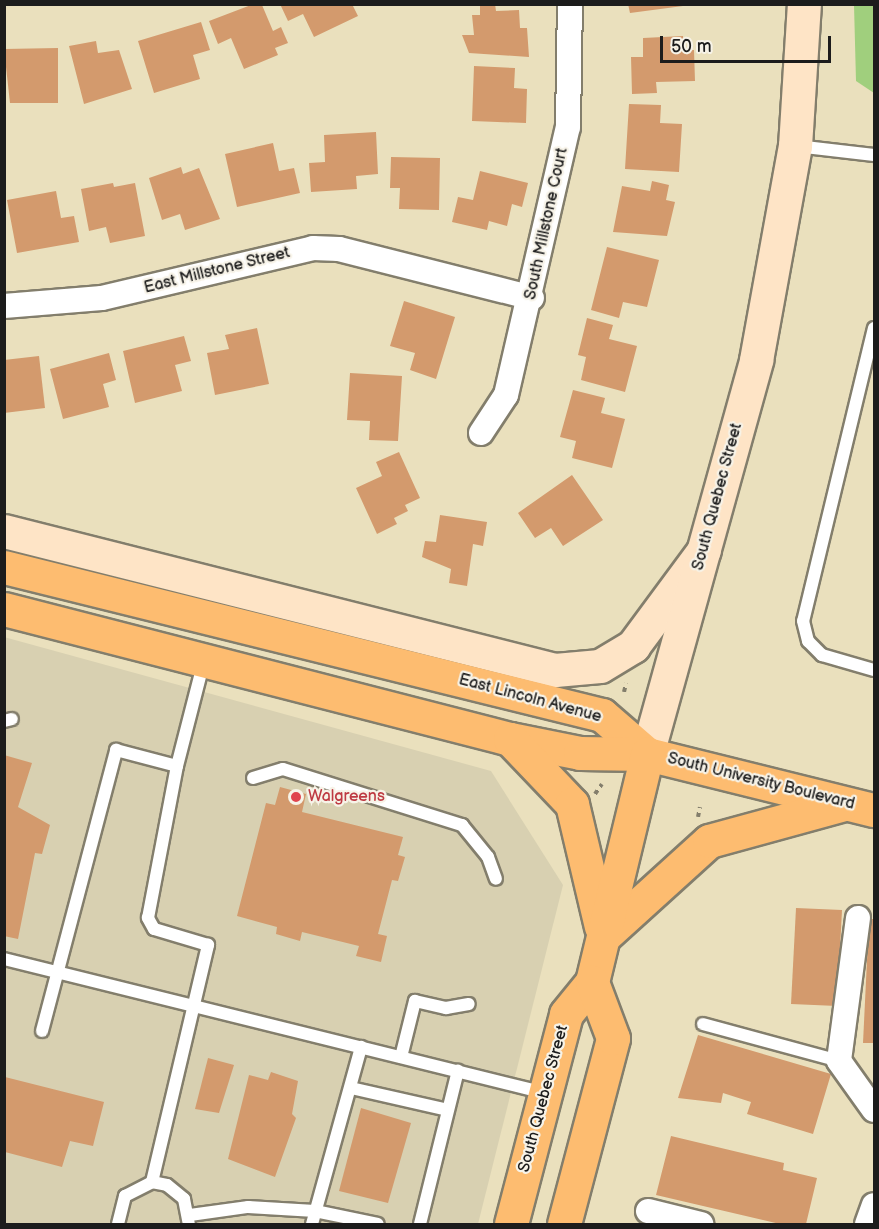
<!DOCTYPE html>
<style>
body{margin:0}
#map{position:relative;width:879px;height:1229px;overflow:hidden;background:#eae0bd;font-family:"Balsamiq Sans",sans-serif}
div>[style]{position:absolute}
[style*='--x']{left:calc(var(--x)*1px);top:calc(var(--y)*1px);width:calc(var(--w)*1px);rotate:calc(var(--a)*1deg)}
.built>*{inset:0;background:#d8d0b1}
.green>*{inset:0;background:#a0cf7d}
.building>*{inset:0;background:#d39a6d}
.path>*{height:4px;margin-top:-2px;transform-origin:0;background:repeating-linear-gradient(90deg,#837e6c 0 4.5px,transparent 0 9px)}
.roads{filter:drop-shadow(2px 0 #837e6c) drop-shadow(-2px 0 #837e6c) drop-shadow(0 2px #837e6c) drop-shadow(0 -2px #837e6c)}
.lane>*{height:12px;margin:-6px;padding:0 6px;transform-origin:6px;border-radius:6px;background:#fff}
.street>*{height:24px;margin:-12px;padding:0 12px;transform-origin:12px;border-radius:12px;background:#fff}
.secondary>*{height:33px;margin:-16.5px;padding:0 16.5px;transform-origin:16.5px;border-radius:16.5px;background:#fee4c6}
.primary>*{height:33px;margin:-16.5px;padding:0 16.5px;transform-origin:16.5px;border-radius:16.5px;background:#fdbc70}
.dots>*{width:16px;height:16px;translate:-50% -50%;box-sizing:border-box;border:3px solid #f7f3e8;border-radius:50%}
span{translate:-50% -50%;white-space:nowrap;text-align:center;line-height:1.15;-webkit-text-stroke:4.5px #f7f3e8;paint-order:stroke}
.street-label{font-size:16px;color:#1c1c1c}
.health-label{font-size:16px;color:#be3a42}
.left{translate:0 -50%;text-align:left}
.frame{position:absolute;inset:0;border:6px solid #1c1c1c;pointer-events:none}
.scale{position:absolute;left:660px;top:36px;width:171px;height:27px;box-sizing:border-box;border:3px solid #1c1c1c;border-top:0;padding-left:8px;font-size:18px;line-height:21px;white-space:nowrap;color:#1c1c1c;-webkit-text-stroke:4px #f7f3e8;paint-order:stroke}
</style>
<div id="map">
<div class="built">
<i style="clip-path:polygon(4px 637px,491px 771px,563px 885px,478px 1224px,5px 1224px)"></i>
</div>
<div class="green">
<i style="clip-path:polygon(854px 5px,874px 5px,874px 93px,856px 81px)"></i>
</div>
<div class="building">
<i style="clip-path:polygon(280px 4px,352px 4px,358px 16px,314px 37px,303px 14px,288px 21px)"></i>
<i style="clip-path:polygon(480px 4px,495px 4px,496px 11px,519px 10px,520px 28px,527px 28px,529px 57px,469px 53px,462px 35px,474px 35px,472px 15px,480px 15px)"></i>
<i style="clip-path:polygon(628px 4px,683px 4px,683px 6px,630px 13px)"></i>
<i style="clip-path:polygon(251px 5px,262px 5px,273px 31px,281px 27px,288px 43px,275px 48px,278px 55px,244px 69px,231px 38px,218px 44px,209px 21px)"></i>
<i style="clip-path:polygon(201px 22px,210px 50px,193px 55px,200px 79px,154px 93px,138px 41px)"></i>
<i style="clip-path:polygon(683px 36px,684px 50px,694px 50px,695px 81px,656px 82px,657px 93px,632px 94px,631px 57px,643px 57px,643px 38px)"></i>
<i style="clip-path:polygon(96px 41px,98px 53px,119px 50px,132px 89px,84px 104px,69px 46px)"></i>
<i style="clip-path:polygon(58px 48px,58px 103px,10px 103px,4px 49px)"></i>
<i style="clip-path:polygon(474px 66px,515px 68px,514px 88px,527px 89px,526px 123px,472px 121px)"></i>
<i style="clip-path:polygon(629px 104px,661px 105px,660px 123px,682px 124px,679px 172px,625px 169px)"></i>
<i style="clip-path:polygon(376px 132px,378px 174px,356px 176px,357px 189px,311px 192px,309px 163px,325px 162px,324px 135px)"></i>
<i style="clip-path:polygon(273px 143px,279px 171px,294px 168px,300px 193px,237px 207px,225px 154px)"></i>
<i style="clip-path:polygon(391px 157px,440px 158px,439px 210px,399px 209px,400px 188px,390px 188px)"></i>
<i style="clip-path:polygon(181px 167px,183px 174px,199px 168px,220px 219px,185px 230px,180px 214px,162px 220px,149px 178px)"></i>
<i style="clip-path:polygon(480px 171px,528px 183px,522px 207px,512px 204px,507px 226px,489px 221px,487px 230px,452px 222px,458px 197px,473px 200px)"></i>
<i style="clip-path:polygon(652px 181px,669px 185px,666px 200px,675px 202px,667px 236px,613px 232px,622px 186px,650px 191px)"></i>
<i style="clip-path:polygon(113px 183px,114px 187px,135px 183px,145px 236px,110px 243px,106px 227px,89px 231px,81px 189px)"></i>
<i style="clip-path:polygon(56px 191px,61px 218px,74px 216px,79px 242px,17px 253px,7px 200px)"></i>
<i style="clip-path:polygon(607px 247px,659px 260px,647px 307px,623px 302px,619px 318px,591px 310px)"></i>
<i style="clip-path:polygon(404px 301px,455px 317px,436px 379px,410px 370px,415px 353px,390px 346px)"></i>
<i style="clip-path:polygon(587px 318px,613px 325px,609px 339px,637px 346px,625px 392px,581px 380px,586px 357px,578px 355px)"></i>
<i style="clip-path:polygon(257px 328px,269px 384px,215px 395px,207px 353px,229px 349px,225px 335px)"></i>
<i style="clip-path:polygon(184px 336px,191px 361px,175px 365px,182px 391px,135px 403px,123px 351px)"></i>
<i style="clip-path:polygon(109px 353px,116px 380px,103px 384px,109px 407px,63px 419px,50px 369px)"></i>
<i style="clip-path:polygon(39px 356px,45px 408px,4px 413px,4px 360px)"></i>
<i style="clip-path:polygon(350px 373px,402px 376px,398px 441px,369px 440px,370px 421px,347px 420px)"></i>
<i style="clip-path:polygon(573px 390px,605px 398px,601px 413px,625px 419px,612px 468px,572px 458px,576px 441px,560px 437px)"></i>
<i style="clip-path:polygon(399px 452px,420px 498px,405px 505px,408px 511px,394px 518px,397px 524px,377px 534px,356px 488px,382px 476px,376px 462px)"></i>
<i style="clip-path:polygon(572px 475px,603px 520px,563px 546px,551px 528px,535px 538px,518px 513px)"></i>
<i style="clip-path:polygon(440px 515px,487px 522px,483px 546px,473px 544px,467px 586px,449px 583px,451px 569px,422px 557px,425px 541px,436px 542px)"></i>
<i style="clip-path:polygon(4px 755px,32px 763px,18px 807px,50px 825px,42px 854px,35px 853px,18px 939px,4px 936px)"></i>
<i style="clip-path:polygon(280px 787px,306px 794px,302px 812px,403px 837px,398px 855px,405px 857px,398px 881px,392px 880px,378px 934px,387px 936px,381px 962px,356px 956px,359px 946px,302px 932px,300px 941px,276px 934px,277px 927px,237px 916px,266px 803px,275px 805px)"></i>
<i style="clip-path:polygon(796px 908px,842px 910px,837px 1006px,791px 1004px)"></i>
<i style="clip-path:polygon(869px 919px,874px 919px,874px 1043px,863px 1043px)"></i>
<i style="clip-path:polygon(698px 1035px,831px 1074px,813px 1134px,747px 1114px,751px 1102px,723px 1093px,721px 1103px,678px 1098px)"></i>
<i style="clip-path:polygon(208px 1058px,234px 1065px,219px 1113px,195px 1109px)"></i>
<i style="clip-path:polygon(271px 1072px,298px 1081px,292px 1114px,296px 1118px,275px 1177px,228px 1159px,249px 1075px,268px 1080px)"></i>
<i style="clip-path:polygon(5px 1077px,104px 1102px,93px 1146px,70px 1141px,62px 1167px,5px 1152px)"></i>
<i style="clip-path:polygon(361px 1108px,411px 1123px,388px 1203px,339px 1191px)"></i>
<i style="clip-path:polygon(671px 1136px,784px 1163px,783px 1170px,817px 1178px,806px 1224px,780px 1224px,656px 1195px)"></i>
</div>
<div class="path">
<i style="--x:624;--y:692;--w:9;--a:-77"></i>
<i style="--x:595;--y:794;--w:12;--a:-55"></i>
<i style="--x:698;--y:817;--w:10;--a:-79"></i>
</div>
<div class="roads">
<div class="lane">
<i style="--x:796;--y:146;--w:79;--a:6.6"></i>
<i style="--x:874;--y:328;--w:301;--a:103.6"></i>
<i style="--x:803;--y:621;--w:21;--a:76"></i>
<i style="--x:808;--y:641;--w:20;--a:45"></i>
<i style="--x:822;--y:655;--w:54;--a:16.1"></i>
<i style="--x:4;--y:721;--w:8;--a:-14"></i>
<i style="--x:253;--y:778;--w:31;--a:-17"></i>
<i style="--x:283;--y:769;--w:188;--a:17.4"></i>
<i style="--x:462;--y:825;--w:41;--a:50.9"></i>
<i style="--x:488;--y:857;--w:23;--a:70"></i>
<i style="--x:4;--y:959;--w:557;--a:13.91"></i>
<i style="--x:703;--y:1024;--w:141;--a:15.2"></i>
<i style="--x:42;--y:1031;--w:291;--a:-75.2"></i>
<i style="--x:116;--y:750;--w:63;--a:14.7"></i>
<i style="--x:177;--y:766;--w:108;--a:-75.6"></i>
<i style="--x:401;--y:1057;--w:58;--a:-76"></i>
<i style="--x:415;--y:1001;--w:32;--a:13"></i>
<i style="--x:446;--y:1008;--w:23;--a:-10"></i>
<i style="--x:351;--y:1088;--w:99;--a:12.8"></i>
<i style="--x:152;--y:1182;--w:244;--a:-76.7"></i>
<i style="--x:208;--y:945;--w:56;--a:-163.5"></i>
<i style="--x:154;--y:929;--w:13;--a:-119"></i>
<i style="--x:148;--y:918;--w:155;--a:-79.2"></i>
<i style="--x:190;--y:1215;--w:59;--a:-7.9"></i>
<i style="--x:248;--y:1207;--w:67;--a:3.4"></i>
<i style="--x:315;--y:1211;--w:64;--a:11.7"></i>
<i style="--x:118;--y:1224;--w:29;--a:-76"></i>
<i style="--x:125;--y:1196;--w:30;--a:-27"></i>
<i style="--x:152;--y:1182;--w:15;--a:11"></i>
<i style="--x:167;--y:1185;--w:22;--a:39"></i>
<i style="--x:184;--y:1199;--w:25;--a:79"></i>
<i style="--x:312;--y:1224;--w:184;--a:-74.5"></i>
<i style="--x:420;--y:1224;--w:158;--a:-76.1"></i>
</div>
<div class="street">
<i style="--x:4;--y:306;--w:98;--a:-4.7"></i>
<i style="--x:102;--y:298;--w:217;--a:-13.3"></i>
<i style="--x:313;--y:248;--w:26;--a:2"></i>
<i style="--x:339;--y:249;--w:199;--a:14.2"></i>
<i style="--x:481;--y:433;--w:45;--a:-56.7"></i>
<i style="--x:506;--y:395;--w:275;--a:-77"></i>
<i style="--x:568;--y:127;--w:123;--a:-89.1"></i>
<i style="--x:858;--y:918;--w:144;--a:97.6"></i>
<i style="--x:839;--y:1061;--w:60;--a:54.5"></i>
<i style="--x:648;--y:1211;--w:55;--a:13.8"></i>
<i style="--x:867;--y:1224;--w:20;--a:-70"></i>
</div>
<div class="secondary">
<i style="--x:4;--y:531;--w:568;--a:14.16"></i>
<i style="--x:555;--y:670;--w:45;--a:-5.1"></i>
<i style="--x:600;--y:666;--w:39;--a:-31"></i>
<i style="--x:633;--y:646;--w:119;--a:-53.5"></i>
<i style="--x:647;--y:754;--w:409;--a:-74.5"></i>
<i style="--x:756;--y:360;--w:218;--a:-79.7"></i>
<i style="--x:795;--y:146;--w:142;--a:-86.4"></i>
</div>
<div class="primary">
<i style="--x:4;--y:567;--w:616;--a:13.9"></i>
<i style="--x:602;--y:715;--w:60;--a:40.9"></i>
<i style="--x:4;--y:609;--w:522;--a:14.41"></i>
<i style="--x:510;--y:739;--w:71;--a:11.3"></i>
<i style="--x:580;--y:753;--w:67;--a:0.9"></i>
<i style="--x:647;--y:754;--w:234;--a:13.9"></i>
<i style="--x:510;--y:739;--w:90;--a:46.4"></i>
<i style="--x:572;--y:804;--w:126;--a:76.7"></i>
<i style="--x:603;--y:937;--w:143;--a:-42.2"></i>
<i style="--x:709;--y:841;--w:137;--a:-15.3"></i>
<i style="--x:511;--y:1224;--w:217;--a:-75.3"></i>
<i style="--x:566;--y:1014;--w:41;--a:-50.9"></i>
<i style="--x:592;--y:982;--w:235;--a:-76.4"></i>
<i style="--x:564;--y:1224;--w:192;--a:-75.2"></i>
<i style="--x:613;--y:1038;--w:60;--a:-110.6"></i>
</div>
</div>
<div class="dots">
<i style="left:296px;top:797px;background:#e0444e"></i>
</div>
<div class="street-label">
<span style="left:547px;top:224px;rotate:-78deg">South Millstone Court</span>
<span style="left:217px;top:271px;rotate:-14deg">East Millstone Street</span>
<span style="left:718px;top:497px;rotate:-75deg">South Quebec Street</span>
<span style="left:530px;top:699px;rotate:15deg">East Lincoln Avenue</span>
<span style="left:761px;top:782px;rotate:14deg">South University Boulevard</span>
<span style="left:544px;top:1099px;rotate:-75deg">South Quebec Street</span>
</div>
<div class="health-label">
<span class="left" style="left:308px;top:797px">Walgreens</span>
</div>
<div class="frame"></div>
<div class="scale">50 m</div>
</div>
